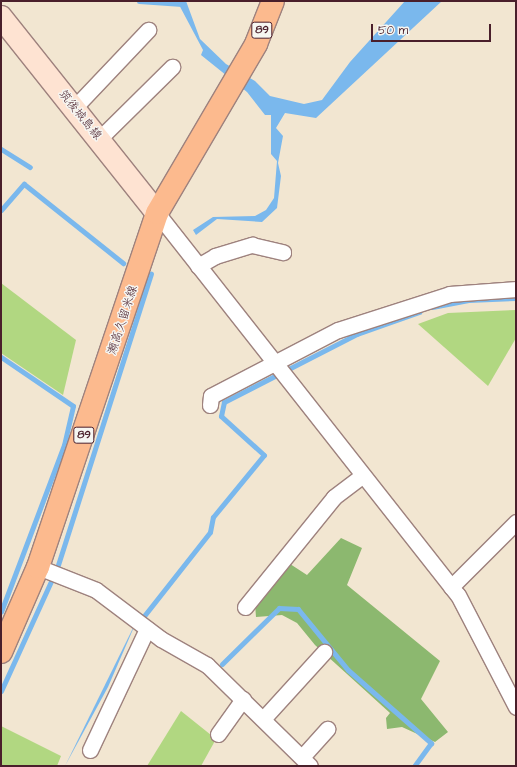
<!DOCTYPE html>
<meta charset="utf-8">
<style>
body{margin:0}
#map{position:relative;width:517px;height:767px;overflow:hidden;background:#f2e6d1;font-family:"Architects Daughter","Klee One",sans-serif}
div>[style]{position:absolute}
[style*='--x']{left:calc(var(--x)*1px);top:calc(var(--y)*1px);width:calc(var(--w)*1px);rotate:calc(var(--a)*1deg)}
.green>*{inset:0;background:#b1d781}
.forest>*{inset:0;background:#8cb86f}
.water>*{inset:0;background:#7ab8ed}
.stream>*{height:5px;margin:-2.5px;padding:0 2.5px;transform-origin:2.5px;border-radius:2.5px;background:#7ab8ed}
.roads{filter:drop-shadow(1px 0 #9e827e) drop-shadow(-1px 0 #9e827e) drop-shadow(0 1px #9e827e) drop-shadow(0 -1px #9e827e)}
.street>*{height:15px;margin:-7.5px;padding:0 7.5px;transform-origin:7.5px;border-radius:7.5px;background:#fff}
.secondary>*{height:22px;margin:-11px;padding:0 11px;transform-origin:11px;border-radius:11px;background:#fee3d2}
.primary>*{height:22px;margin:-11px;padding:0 11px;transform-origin:11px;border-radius:11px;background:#fcba8e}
span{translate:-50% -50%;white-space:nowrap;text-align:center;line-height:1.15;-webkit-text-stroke:3px #f6f6f2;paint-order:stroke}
.shield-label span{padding:1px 3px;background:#f6f6f2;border:1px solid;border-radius:3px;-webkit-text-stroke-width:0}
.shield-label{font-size:11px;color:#4a1f2b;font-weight:700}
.street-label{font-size:12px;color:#4a1f2b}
.frame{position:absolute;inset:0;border:2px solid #4a1f2b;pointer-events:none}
.scale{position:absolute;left:371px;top:24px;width:120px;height:18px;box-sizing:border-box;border:2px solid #4a1f2b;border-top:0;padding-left:5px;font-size:12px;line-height:14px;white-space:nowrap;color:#4a1f2b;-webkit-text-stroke:3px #f6f6f2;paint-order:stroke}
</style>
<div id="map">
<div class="green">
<i style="clip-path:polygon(1px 283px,76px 340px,63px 395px,1px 353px)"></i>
<i style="clip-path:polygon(516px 310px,516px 338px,488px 386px,418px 324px,448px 313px)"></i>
<i style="clip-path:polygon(181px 711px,216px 739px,201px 766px,147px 766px)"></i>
<i style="clip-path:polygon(1px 726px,61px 756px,57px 766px,1px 766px)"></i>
</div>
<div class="forest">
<i style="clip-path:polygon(341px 538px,362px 548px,347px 585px,440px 661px,421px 699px,448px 732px,435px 742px,402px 727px,387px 729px,386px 718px,390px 713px,315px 645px,297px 623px,282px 615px,256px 617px,255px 604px,287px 562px,307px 575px)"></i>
</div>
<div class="water">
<i style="clip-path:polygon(177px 1px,186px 1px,200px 39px,226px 64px,255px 81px,270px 96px,304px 104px,322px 100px,350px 62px,405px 1px,442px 1px,316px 118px,285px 113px,276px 128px,283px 136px,278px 163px,281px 176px,277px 208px,262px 222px,217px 219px,196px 235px,193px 230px,213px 217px,255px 216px,266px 210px,274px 198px,277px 161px,271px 154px,271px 115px,265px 115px,247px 92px,201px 55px,203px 50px)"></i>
<i style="clip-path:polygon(134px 627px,108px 687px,65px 766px,133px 628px)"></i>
</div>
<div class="stream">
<i style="--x:139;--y:1;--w:43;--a:4"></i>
<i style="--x:1;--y:149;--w:34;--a:32"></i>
<i style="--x:1;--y:210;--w:35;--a:-49"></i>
<i style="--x:24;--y:184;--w:127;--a:38.6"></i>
<i style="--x:432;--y:307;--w:37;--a:-11"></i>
<i style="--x:468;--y:300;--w:48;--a:-2.4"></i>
<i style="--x:1;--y:357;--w:87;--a:34.2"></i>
<i style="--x:73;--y:406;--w:40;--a:103"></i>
<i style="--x:64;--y:445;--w:178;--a:110.7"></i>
<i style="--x:57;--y:568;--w:309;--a:-72.3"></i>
<i style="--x:140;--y:621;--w:113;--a:-51.8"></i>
<i style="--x:210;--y:532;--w:15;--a:-79"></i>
<i style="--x:213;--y:517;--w:80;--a:-50.6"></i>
<i style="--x:264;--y:455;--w:58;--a:-137.8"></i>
<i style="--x:221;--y:416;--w:14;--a:-78"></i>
<i style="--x:224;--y:402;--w:149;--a:-27.1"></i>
<i style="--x:357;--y:334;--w:66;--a:-19.5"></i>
<i style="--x:222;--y:664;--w:80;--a:-44.5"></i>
<i style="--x:279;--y:608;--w:19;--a:3"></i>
<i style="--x:298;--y:609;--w:79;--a:50.7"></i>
<i style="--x:348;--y:670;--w:111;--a:41.3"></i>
<i style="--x:431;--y:743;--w:29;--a:126"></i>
<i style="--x:1;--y:691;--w:123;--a:-65.5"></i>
</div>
<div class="roads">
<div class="street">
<i style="--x:74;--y:108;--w:108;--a:-46.5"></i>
<i style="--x:99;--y:139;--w:103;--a:-44.6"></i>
<i style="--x:157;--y:213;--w:486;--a:51.8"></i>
<i style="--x:458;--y:595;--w:126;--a:62.6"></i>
<i style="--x:198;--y:266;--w:20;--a:-30"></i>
<i style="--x:215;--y:256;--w:39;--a:-17"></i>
<i style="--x:252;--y:245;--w:32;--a:13"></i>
<i style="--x:210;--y:405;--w:9;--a:-84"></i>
<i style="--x:211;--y:396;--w:143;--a:-27.5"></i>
<i style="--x:338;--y:330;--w:118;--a:-17.8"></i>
<i style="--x:450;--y:294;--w:66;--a:-4.3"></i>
<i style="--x:38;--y:567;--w:62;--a:21.6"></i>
<i style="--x:96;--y:590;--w:81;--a:37"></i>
<i style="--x:161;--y:639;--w:53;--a:29.5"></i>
<i style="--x:207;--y:665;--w:144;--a:44.4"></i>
<i style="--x:451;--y:587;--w:92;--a:-45"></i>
<i style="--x:245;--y:607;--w:141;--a:-51"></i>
<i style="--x:334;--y:497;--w:36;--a:-37"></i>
<i style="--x:263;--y:719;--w:91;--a:-47.7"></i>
<i style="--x:218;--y:734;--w:43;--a:-54.5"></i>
<i style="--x:90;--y:750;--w:134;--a:-64.8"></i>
<i style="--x:302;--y:757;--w:38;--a:-48"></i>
</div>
<div class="secondary">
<i style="--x:1;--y:17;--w:251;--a:51.5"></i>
</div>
<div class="primary">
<i style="--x:1;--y:652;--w:93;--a:-66.5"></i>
<i style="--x:38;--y:567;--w:373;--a:-71.4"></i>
<i style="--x:157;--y:213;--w:196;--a:-59.6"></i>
<i style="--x:256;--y:44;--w:46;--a:-68.4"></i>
</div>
</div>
<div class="shield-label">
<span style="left:262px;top:30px">89</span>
<span style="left:84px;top:435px">89</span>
</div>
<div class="street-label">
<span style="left:80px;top:115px;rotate:51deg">筑後城島線</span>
<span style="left:123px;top:320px;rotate:-72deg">瀬高久留米線</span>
</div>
<div class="frame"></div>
<div class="scale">50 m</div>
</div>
